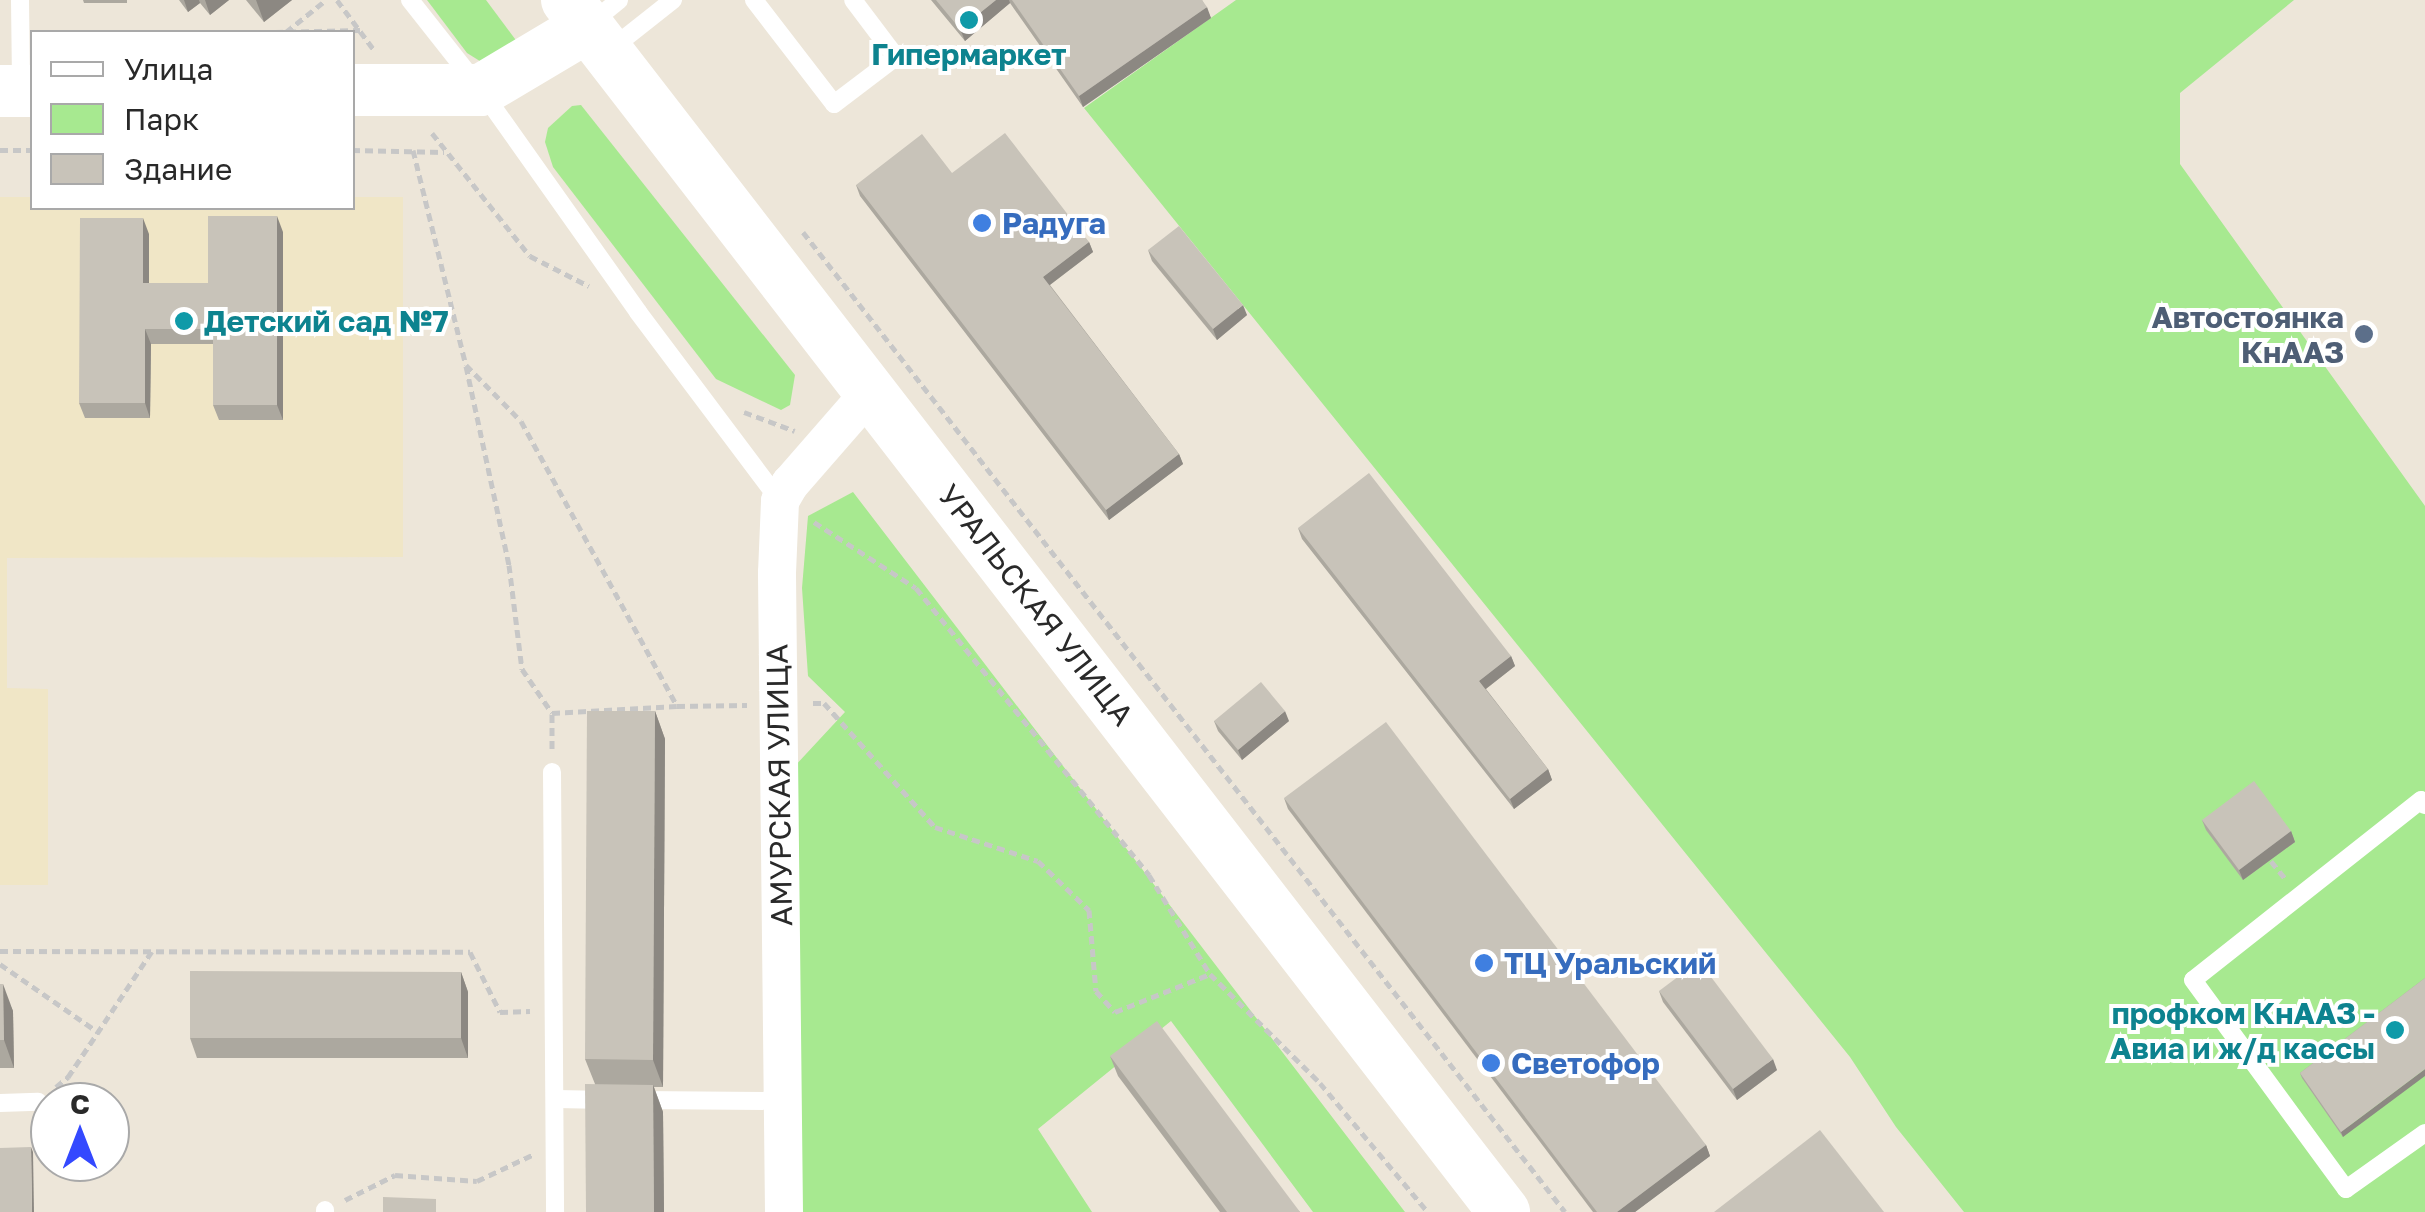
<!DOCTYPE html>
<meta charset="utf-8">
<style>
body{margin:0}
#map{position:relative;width:2425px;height:1212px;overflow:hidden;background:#ede6d9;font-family:"Golos Text",sans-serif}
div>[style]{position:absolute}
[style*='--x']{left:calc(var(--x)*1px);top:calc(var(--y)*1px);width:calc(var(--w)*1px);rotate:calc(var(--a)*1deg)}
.education>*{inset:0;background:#f0e6c6}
.green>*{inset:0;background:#a7e990}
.path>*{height:5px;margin-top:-2.5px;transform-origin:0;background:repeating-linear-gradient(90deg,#c7c7c7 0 8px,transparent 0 13px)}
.lane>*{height:18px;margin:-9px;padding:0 9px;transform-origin:9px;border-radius:9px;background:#fff}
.street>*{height:38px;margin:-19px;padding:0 19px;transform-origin:19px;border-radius:19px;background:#fff}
.secondary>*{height:52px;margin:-26px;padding:0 26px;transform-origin:26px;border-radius:26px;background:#fff}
.wall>*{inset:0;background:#aca89f}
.shaded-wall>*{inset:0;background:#8c8882}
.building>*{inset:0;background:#c8c3b9}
.dots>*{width:28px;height:28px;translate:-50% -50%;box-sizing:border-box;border:5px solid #fff;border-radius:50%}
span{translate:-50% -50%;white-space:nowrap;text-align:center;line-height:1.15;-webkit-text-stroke:8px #fff;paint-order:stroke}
.culture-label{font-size:30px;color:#0d838f;font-weight:700}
.left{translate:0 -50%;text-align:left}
.right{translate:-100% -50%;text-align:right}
.shop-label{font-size:30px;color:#366cbe;font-weight:700}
.service-label{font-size:30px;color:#4e5e75;font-weight:700}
.street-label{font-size:30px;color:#292929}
.legend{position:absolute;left:30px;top:30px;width:325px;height:180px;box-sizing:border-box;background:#fff;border:2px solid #a9a9a9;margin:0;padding:12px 18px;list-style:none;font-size:30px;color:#292929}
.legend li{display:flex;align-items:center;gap:20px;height:50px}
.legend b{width:50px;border:2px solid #a9a9a9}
.north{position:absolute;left:30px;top:1082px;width:100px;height:100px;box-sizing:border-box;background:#fff;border:2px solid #a9a9a9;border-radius:50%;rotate:0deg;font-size:28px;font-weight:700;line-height:40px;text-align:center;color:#292929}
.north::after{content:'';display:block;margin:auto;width:35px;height:45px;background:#3449ff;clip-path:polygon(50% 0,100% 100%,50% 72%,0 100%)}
</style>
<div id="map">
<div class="education">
<i style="clip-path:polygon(0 197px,32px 197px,32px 208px,352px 208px,353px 197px,403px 197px,403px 557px,7px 558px,7px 688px,48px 689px,48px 885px,0 885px)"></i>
</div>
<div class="green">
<i style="clip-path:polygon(427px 0,486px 0,518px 43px,483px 63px,467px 53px)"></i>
<i style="clip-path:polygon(1236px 0,2294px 0,2180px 93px,2180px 164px,2425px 506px,2425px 1212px,1964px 1212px,1896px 1127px,1850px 1057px,1084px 108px)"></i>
<i style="clip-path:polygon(581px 105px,795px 375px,790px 405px,781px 410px,716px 379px,553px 167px,545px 142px,548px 128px,572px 106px)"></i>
<i style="clip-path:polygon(853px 492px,1405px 1212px,1313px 1212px,1171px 1021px,1038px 1129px,1092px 1212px,794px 1212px,793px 768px,845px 712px,808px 676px,802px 588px,808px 516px)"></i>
</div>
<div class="path">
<i style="--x:337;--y:0;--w:62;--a:53.5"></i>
<i style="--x:275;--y:32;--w:85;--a:-1.3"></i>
<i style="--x:286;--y:32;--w:51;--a:-38.7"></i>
<i style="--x:432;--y:133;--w:157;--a:51.5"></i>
<i style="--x:530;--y:256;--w:66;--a:27"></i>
<i style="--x:0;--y:150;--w:32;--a:0"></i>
<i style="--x:352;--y:150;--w:92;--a:1.2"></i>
<i style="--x:413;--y:150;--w:221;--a:76.2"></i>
<i style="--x:466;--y:365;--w:78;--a:45.5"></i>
<i style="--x:521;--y:421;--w:325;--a:61.3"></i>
<i style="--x:677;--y:706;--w:70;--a:-0.8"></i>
<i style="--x:803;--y:232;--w:1241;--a:52.13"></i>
<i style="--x:466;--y:366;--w:204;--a:77.8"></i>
<i style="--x:509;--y:565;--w:105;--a:82.9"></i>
<i style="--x:522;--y:669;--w:53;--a:55.7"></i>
<i style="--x:744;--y:412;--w:54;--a:20.4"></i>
<i style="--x:814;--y:522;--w:121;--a:32.9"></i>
<i style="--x:916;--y:588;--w:370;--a:50.9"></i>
<i style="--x:1149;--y:875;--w:116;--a:58.4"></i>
<i style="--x:813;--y:703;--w:11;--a:0"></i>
<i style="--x:824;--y:703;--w:166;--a:48.2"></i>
<i style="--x:935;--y:827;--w:108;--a:18.3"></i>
<i style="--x:1038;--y:861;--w:71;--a:43.9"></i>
<i style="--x:1089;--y:910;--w:81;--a:85.1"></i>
<i style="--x:1096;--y:991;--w:28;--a:48"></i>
<i style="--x:1115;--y:1012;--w:102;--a:-21.8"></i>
<i style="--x:1210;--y:974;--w:155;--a:44.7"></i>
<i style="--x:1320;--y:1083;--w:168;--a:50.1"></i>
<i style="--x:552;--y:749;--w:36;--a:-90"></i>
<i style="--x:552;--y:713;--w:125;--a:-3.2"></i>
<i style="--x:2271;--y:861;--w:22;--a:51"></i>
<i style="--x:0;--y:951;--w:470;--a:0.1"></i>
<i style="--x:470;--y:952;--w:67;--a:63.4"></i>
<i style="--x:500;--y:1012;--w:30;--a:-2"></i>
<i style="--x:0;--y:964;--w:119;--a:34.8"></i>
<i style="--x:56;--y:1087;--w:16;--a:-40"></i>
<i style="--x:68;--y:1077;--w:151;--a:-56.3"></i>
<i style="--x:345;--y:1200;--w:56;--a:-26.6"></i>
<i style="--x:395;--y:1175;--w:82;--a:4.2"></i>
<i style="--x:477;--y:1181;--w:61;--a:-25.3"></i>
</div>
<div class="lane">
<i style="--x:20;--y:0;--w:84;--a:89.3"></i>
<i style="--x:410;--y:0;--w:115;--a:51.7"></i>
<i style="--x:481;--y:90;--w:272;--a:54.7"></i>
<i style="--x:638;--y:312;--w:236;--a:53.1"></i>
<i style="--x:754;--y:0;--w:131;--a:52.4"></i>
<i style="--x:834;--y:104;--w:78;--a:-37.2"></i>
<i style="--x:896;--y:57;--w:71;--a:-127"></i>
<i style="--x:591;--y:23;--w:36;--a:-39"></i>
<i style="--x:611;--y:49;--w:79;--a:-38.3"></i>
<i style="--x:552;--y:772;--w:440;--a:89.6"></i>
<i style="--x:2425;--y:805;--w:6;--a:-129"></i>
<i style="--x:2421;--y:800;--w:290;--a:141.7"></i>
<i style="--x:2193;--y:980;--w:259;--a:53.8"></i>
<i style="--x:2346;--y:1189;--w:97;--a:-35.3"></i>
<i style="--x:556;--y:1099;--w:51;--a:1.1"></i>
<i style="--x:638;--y:1100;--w:145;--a:0.4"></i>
<i style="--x:0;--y:1103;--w:38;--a:-2"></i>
<i style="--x:325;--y:1210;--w:2;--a:90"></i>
</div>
<div class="street">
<i style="--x:784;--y:1212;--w:639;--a:-90.63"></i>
<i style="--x:777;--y:573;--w:72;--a:-87.6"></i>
<i style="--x:780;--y:501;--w:20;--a:-60"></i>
<i style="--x:790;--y:484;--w:123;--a:-48.9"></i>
</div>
<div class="secondary">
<i style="--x:567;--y:0;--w:1532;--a:52.29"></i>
<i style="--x:352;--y:90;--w:129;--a:0"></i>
<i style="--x:481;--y:90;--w:123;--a:-30.7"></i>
<i style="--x:0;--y:91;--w:32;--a:0"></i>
</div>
<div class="wall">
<i style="clip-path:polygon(83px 0,127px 0,127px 3px,84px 3px)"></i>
<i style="clip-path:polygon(179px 0,229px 0,210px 15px,200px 3px,188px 12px)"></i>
<i style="clip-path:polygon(246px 0,292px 0,264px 22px)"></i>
<i style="clip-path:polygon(931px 0,1202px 0,1211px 18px,1083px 107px,1010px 3px,965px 41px)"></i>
<i style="clip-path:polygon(856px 185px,1089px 242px,1093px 252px,1050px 285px,1179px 454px,1183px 464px,1109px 520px,860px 196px)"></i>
<i style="clip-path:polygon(283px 232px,283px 420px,219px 420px,213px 405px,213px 344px,151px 344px,150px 418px,85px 418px,79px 403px,149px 234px,149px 283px,208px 283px)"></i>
<i style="clip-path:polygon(1148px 250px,1247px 315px,1217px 340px,1152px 261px)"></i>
<i style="clip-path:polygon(1298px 528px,1511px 656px,1515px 666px,1486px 689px,1548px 769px,1552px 780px,1514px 809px,1302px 539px)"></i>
<i style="clip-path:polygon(655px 711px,665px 739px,663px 1087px,654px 1087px,663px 1112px,664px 1212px,586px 1212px,595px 1084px,585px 1059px)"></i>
<i style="clip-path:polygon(1214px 721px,1289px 721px,1242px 760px,1218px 731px)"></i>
<i style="clip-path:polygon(1284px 798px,1706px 1145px,1710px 1156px,1635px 1212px,1593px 1212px,1288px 809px)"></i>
<i style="clip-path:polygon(2202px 820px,2291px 831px,2295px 842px,2243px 880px,2206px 830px)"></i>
<i style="clip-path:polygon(461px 972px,468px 992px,468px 1058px,197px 1058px,190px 1038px)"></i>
<i style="clip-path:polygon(2425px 978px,2343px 1137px,2302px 1078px,2300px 1073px)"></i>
<i style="clip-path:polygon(0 984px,13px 1011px,14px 1068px,0 1068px)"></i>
<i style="clip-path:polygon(1659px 991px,1777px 1070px,1737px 1100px,1663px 1002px)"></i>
<i style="clip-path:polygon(1110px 1056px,1300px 1212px,1220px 1212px,1118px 1076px)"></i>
</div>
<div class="shaded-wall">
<i style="clip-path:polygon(184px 0,199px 0,200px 3px,188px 12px)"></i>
<i style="clip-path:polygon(205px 0,229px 0,210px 15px)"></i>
<i style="clip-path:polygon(256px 0,292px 0,264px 22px)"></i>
<i style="clip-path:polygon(996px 0,1009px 0,1010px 3px,965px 41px,960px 29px)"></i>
<i style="clip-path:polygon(1207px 7px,1211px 18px,1083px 107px,1079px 96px)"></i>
<i style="clip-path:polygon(277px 216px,283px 232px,283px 420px,277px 405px)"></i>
<i style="clip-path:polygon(143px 218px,149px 234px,149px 299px,143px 283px)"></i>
<i style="clip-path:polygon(1089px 242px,1093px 252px,1047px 287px,1043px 277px)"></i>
<i style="clip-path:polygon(1243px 305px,1247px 315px,1217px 340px,1213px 329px)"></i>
<i style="clip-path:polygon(145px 329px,151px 344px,150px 418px,145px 403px)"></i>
<i style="clip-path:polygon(1179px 454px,1183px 464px,1109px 520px,1106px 510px)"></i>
<i style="clip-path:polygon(1511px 656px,1515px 666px,1483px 691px,1479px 681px)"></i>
<i style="clip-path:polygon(655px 711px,665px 739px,663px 1087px,653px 1060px)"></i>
<i style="clip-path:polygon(1285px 711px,1289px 721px,1242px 760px,1238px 750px)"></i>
<i style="clip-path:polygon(1548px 769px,1552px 780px,1514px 809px,1510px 799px)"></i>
<i style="clip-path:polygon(2291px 831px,2295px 842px,2243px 880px,2239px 870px)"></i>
<i style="clip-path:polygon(461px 972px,468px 992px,468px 1058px,461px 1038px)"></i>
<i style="clip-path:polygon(3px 984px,13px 1011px,14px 1068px,4px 1040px)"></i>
<i style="clip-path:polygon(1773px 1059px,1777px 1070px,1737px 1100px,1733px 1089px)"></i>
<i style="clip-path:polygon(2425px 1069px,2425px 1076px,2343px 1137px,2341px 1132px)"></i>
<i style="clip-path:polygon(653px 1085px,663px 1112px,664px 1212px,654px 1212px)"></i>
<i style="clip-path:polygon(1706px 1145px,1710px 1156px,1635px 1212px,1617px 1212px)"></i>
<i style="clip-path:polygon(31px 1147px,33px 1152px,34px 1212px,32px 1212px)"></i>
</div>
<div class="building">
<i style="clip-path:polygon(936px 0,996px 0,960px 29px)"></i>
<i style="clip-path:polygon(1012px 0,1202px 0,1207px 7px,1079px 96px)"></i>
<i style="clip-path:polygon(1005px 133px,1089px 242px,1043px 277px,1179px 454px,1106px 510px,856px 185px,922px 134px,952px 173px)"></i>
<i style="clip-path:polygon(208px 216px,277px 216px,277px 405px,213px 405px,213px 329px,145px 329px,145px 403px,79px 403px,80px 218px,143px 218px,143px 283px,208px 283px)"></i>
<i style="clip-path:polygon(1179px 226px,1243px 305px,1213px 329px,1148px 250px)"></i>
<i style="clip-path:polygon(1369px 473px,1511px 656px,1479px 681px,1548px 769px,1510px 799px,1298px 528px)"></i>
<i style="clip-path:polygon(1261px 682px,1285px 711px,1238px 750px,1214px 721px)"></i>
<i style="clip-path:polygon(587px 711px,655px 711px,653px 1060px,585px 1059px)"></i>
<i style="clip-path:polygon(1386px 722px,1706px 1145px,1617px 1212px,1597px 1212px,1284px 798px)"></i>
<i style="clip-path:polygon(2254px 781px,2291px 831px,2239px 870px,2202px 820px)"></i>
<i style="clip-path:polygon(1699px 961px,1773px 1059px,1733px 1089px,1659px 991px)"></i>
<i style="clip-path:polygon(190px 971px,461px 972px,461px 1038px,190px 1038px)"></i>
<i style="clip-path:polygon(2425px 978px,2425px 1069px,2341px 1132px,2300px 1073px)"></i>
<i style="clip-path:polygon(0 984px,3px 984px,4px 1040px,0 1040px)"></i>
<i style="clip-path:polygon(1157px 1021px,1300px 1212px,1227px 1212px,1110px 1056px)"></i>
<i style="clip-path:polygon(585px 1084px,653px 1085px,654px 1212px,586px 1212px)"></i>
<i style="clip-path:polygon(1820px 1130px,1884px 1212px,1714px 1212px)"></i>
<i style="clip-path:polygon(31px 1147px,32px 1212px,0 1212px,0 1148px)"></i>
<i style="clip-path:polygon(383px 1197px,436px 1199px,436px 1212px,383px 1212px)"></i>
</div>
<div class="dots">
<i style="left:969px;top:20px;background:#0f9aa8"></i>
<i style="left:982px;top:223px;background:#3f7fe0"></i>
<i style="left:184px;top:321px;background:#0f9aa8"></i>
<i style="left:2364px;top:334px;background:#5c6f8a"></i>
<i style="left:1484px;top:963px;background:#3f7fe0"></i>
<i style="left:2395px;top:1030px;background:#0f9aa8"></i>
<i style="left:1491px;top:1063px;background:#3f7fe0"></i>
</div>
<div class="culture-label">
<span style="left:969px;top:54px">Гипермаркет</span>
<span class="left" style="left:204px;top:321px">Детский сад №7</span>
<span class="right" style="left:2375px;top:1030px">профком КнААЗ -<br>Авиа и ж/д кассы</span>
</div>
<div class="shop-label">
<span class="left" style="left:1002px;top:223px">Радуга</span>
<span class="left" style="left:1504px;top:963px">ТЦ Уральский</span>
<span class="left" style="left:1511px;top:1063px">Светофор</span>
</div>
<div class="service-label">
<span class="right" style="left:2344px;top:334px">Автостоянка<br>КнААЗ</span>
</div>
<div class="street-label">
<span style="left:1036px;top:605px;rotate:52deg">УРАЛЬСКАЯ УЛИЦА</span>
<span style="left:779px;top:785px;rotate:-91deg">АМУРСКАЯ УЛИЦА</span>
</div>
<ul class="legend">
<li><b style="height:12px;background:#fff"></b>Улица</li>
<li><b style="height:28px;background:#a7e990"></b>Парк</li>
<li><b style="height:28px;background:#c8c3b9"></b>Здание</li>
</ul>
<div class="north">С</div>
</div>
